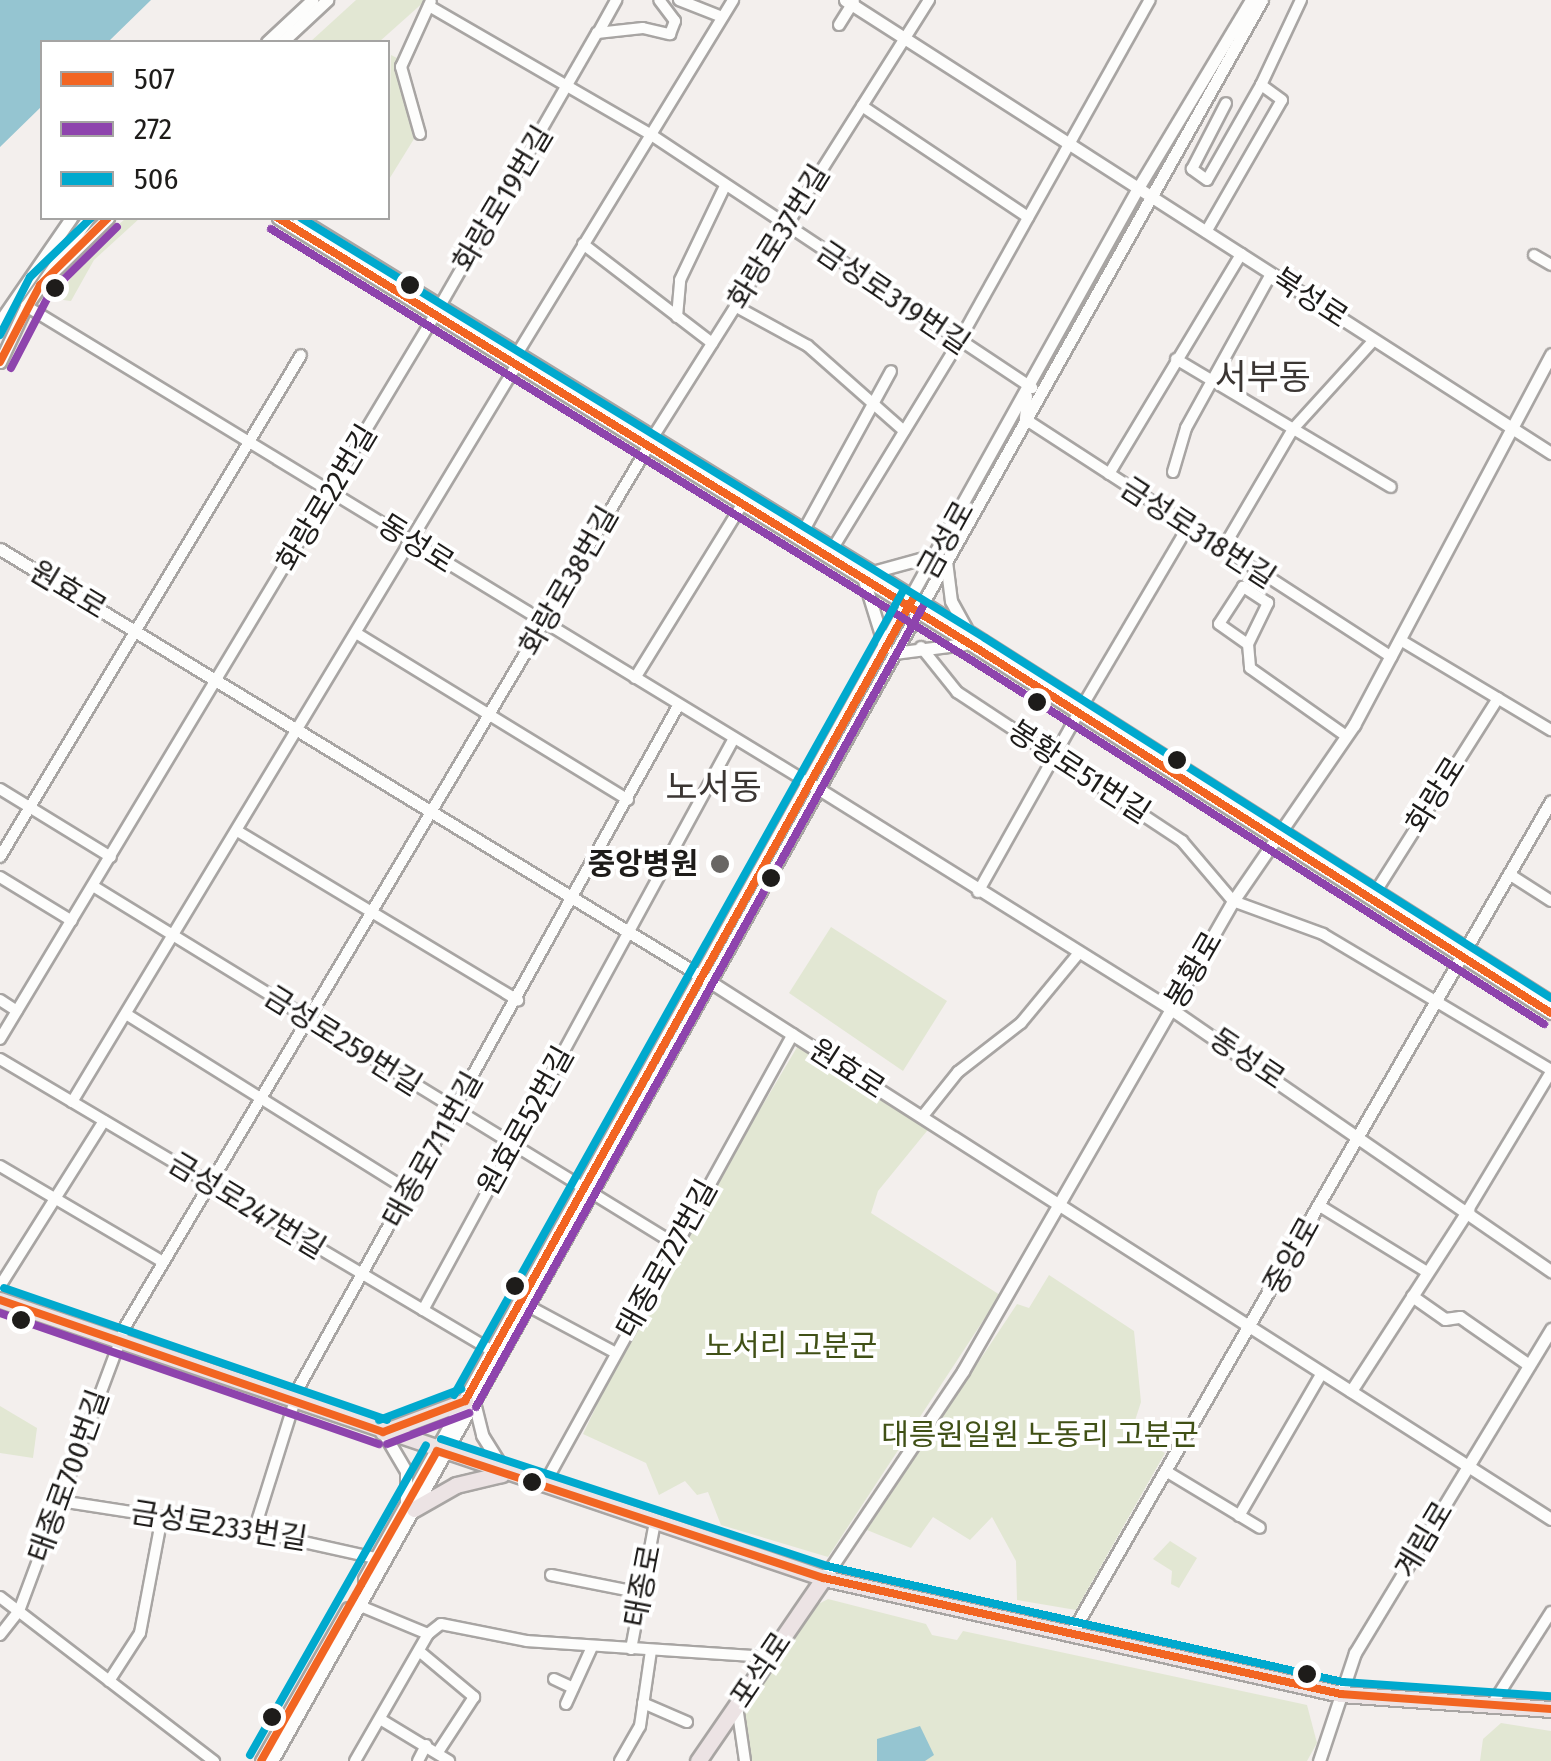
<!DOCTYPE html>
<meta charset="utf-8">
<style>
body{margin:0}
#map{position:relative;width:1551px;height:1761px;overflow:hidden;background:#f3efed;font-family:"Fira Sans Condensed","Noto Sans KR",sans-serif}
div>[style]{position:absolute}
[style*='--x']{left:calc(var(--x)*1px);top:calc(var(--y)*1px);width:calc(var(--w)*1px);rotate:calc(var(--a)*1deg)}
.green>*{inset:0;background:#e2e7d3}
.water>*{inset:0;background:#95c5d1}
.roads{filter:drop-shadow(2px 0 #a8a5a3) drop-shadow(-2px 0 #a8a5a3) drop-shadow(0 2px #a8a5a3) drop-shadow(0 -2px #a8a5a3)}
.minor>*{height:10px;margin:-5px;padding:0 5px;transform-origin:5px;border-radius:5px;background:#fdfdfc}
.tertiary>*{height:11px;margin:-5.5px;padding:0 5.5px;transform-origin:5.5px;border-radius:5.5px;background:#fdfdfc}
.primary>*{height:15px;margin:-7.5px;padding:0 7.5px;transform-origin:7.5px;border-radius:7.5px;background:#ece3e4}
.bus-1>*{height:8px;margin:-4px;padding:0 4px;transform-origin:4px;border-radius:4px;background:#f26522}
.bus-2>*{height:8px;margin:-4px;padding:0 4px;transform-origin:4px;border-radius:4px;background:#8e44ad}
.bus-3>*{height:8px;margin:-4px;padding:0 4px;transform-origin:4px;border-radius:4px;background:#00a9ce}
.dots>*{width:28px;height:28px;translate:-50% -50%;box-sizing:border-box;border:5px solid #fff;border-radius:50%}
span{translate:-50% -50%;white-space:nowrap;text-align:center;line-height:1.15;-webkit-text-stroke:8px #fff;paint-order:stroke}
.street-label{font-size:30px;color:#1e1c1a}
.poi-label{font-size:30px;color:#1e1c1a;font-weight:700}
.right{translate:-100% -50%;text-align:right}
.park-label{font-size:30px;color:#405016}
.quarter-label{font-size:35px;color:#3b3633}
.legend{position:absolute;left:40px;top:40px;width:350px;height:180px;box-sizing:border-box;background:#fff;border:2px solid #a5a4a3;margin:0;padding:12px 18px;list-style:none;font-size:30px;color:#1e1c1a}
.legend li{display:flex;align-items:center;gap:20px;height:50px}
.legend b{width:50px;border:2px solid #a5a4a3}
</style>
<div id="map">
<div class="green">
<i style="clip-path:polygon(356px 0,426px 0,379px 42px,310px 42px)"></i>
<i style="clip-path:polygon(391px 55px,399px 59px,417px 134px,388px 181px)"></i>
<i style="clip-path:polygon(126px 218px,140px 218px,94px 260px,71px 301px,56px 299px,91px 250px)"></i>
<i style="clip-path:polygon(831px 927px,947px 1001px,903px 1071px,789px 993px)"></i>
<i style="clip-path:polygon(799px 1044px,931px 1126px,878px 1191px,871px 1213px,1000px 1295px,828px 1557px,721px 1525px,708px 1492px,697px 1495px,685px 1481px,659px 1495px,646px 1463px,583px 1434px,649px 1296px)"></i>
<i style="clip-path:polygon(1049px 1275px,1134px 1331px,1141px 1402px,1131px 1433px,1165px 1453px,1076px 1610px,1017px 1600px,1016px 1561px,992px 1517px,970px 1540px,933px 1517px,911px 1548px,867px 1530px,1017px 1304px,1029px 1308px)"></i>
<i style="clip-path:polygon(0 1406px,37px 1428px,33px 1458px,0 1453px)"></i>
<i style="clip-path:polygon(1170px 1541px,1197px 1558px,1179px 1588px,1171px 1584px,1172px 1571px,1153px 1559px)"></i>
<i style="clip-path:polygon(828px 1599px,926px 1624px,932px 1635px,957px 1640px,963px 1631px,1307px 1705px,1317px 1743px,1307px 1761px,751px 1761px,742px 1716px,815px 1606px)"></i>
<i style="clip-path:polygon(1501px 1723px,1551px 1731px,1551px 1761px,1480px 1761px,1483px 1739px)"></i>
</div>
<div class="water">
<i style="clip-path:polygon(0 0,151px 0,108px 42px,42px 42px,42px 106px,0 147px)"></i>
<i style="clip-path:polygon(920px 1726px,934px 1755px,925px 1761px,877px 1761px,877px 1739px)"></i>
</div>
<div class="roads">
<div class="minor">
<i style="--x:679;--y:0;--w:46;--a:21.6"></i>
<i style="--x:429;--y:6;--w:255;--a:30.1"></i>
<i style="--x:650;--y:134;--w:459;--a:33.6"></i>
<i style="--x:839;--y:25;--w:28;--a:-58"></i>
<i style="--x:598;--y:33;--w:38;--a:-61"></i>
<i style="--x:1261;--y:85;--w:94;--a:-64.8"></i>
<i style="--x:862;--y:106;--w:200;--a:33.8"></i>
<i style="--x:420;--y:134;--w:70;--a:-105.8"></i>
<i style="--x:401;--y:67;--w:72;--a:-65.6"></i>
<i style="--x:1206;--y:232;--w:152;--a:-60.1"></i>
<i style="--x:1282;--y:100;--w:26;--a:-144"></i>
<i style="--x:1261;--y:85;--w:109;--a:119.6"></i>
<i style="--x:1207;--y:180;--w:19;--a:-144"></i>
<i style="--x:1192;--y:169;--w:74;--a:-62.7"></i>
<i style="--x:583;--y:244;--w:163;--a:37.5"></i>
<i style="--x:1534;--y:255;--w:20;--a:30"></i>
<i style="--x:26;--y:306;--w:915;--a:31.36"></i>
<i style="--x:440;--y:306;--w:315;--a:-60.1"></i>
<i style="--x:597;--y:33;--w:46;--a:-6.2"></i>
<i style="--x:643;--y:28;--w:28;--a:13"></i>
<i style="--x:670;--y:34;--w:14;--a:-69"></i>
<i style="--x:675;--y:21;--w:26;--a:-127"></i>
<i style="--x:735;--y:306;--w:83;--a:28.7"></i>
<i style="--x:808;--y:346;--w:128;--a:41.5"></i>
<i style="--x:677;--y:317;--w:37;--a:-85"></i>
<i style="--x:680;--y:280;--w:104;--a:-64.4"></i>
<i style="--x:517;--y:354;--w:415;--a:-58.6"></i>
<i style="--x:1176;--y:359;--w:250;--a:30.8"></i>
<i style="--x:1027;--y:396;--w:23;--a:95"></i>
<i style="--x:1025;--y:419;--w:437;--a:33"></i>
<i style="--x:653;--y:437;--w:517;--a:-57.72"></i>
<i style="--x:1173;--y:472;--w:46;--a:-73.5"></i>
<i style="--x:1186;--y:428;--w:176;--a:-61.1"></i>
<i style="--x:1109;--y:474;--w:257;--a:-59"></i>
<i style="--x:804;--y:530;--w:181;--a:-61.3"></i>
<i style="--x:833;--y:548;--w:240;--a:-58.6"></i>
<i style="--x:958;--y:343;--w:393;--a:-60.8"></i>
<i style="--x:1222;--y:550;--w:140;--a:-59.6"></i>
<i style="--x:1293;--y:429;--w:120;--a:-47.7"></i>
<i style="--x:356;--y:633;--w:319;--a:31.5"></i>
<i style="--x:1402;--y:641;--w:174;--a:30.9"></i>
<i style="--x:1248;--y:644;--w:46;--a:-64"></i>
<i style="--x:1268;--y:603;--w:30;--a:-147"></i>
<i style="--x:1243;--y:587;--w:44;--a:123"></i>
<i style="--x:1219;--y:624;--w:35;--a:35"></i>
<i style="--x:1248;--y:644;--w:24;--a:85"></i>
<i style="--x:1250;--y:668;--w:118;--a:35.3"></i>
<i style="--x:921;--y:647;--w:58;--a:51.3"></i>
<i style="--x:957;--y:692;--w:270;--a:33.5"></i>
<i style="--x:1182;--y:841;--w:79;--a:49.6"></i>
<i style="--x:1233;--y:901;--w:96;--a:20.1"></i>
<i style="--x:1323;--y:934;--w:265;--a:30.8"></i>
<i style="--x:635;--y:678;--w:206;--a:-58.3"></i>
<i style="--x:1083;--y:705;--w:207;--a:-59.5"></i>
<i style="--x:0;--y:789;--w:130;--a:31.5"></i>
<i style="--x:239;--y:832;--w:326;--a:31.1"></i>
<i style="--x:0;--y:857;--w:585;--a:-59.05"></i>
<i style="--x:1509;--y:874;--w:50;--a:32.7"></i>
<i style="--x:0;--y:877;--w:84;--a:31.4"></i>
<i style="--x:93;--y:886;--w:683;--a:31.6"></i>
<i style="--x:978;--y:892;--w:204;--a:-60.7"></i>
<i style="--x:1373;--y:896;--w:234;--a:-57.7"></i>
<i style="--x:0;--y:1000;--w:20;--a:33"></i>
<i style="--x:126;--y:1014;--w:336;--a:32"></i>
<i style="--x:0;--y:1039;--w:845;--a:-59"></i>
<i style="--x:0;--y:1059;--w:574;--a:30.67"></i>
<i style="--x:72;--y:1102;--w:860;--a:-58.9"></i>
<i style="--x:922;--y:1117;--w:58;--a:-51.3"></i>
<i style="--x:958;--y:1072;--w:80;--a:-37.9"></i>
<i style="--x:1021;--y:1023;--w:91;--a:-50.4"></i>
<i style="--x:0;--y:1166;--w:189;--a:30.5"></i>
<i style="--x:1320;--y:1206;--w:126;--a:31.7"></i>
<i style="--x:1468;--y:1210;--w:161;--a:-59"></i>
<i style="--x:0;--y:1286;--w:195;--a:-57.8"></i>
<i style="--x:532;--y:1308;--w:95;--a:28.2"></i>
<i style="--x:423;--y:1310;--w:649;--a:-61.46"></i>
<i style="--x:1169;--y:1473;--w:106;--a:31.1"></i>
<i style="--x:544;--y:1485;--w:515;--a:-61.1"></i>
<i style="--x:60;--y:1501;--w:196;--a:8.8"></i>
<i style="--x:254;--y:1531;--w:125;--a:12.5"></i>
<i style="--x:1239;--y:1516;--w:165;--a:-59.9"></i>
<i style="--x:254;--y:1531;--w:151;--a:-72.6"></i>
<i style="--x:299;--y:1387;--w:779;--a:-60.9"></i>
<i style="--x:551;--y:1575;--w:93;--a:11.2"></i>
<i style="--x:0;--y:1597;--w:270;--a:37.5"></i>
<i style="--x:358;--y:1605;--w:76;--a:22.5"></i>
<i style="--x:0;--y:1635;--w:31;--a:-52"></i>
<i style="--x:19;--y:1611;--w:303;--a:-69.5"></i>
<i style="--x:125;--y:1327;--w:1024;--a:-59.28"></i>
<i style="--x:631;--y:1649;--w:129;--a:-79.3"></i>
<i style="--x:419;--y:1651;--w:72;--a:39.9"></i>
<i style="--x:474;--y:1697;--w:66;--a:123.2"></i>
<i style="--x:554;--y:1679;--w:21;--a:25"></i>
<i style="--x:109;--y:1681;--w:57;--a:-57.1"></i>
<i style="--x:140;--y:1633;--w:118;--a:-79.3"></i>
<i style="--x:643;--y:1703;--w:48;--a:23.4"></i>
<i style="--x:1493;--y:1703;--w:108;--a:-57.5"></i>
<i style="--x:566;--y:1704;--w:63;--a:-65.5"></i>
<i style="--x:737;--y:1706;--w:56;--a:81.7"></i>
<i style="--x:380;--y:1719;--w:81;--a:31.3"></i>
<i style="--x:355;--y:1761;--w:146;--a:-60.1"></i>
<i style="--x:428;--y:1634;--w:16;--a:-38"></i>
<i style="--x:441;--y:1624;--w:88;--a:11.2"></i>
<i style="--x:527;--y:1641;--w:244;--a:3.8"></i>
<i style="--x:418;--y:1761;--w:18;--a:-63"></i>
<i style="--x:620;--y:1761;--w:40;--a:-60.3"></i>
<i style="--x:640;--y:1726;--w:76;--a:-81.7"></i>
</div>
<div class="tertiary">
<i style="--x:845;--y:0;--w:839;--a:32.69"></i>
<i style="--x:267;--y:42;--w:62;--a:-43"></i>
<i style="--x:282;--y:42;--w:62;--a:-43"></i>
<i style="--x:278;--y:218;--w:822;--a:31.62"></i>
<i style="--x:978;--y:649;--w:679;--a:32.43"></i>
<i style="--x:298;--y:218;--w:733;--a:31.61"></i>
<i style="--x:922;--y:602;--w:745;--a:32.45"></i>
<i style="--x:54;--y:271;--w:76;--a:-44.5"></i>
<i style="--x:0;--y:321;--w:125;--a:-55.4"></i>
<i style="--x:0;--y:362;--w:62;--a:-65.1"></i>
<i style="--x:26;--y:306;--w:108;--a:-54.8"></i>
<i style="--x:0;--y:549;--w:830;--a:31.35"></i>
<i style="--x:709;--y:981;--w:999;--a:32.58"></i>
<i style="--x:946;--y:561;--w:40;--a:82.9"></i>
<i style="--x:951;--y:601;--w:31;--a:61"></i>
<i style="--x:876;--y:571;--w:64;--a:-15.3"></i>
<i style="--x:864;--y:580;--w:71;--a:72.8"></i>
<i style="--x:894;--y:653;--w:71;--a:-7.3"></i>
<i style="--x:811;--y:784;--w:425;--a:32"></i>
<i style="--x:1171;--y:1009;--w:462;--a:34.6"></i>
<i style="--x:1412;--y:1296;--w:40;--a:34.9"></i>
<i style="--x:1445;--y:1319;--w:15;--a:-8"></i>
<i style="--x:1460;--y:1317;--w:84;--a:34.8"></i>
<i style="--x:1351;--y:1391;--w:216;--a:-57.1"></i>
<i style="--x:475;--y:1406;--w:30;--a:76"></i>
<i style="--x:482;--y:1435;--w:40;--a:58"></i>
<i style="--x:383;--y:1432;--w:45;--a:59.5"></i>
<i style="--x:406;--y:1471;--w:31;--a:90"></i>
<i style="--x:824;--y:1578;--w:249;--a:-56.1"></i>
<i style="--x:963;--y:1371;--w:542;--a:-60.12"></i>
<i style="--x:1233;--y:901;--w:214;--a:-55.5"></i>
<i style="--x:1354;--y:725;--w:420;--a:-62"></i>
<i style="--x:364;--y:1579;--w:1592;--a:-60.91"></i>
<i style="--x:1138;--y:188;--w:219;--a:-59"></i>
<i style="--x:1071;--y:1634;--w:961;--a:-60.05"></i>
<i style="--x:261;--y:1761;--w:176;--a:-60.4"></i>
<i style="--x:272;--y:1761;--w:2020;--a:-60.66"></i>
<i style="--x:1319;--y:1761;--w:114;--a:-71.6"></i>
<i style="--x:1355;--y:1653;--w:379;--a:-58.8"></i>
</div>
<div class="primary">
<i style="--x:0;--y:1300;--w:870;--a:18.64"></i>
<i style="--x:824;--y:1578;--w:530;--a:12.65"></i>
<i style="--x:1341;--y:1694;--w:211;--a:4.1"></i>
<i style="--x:383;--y:1432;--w:88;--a:-20.7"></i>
<i style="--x:414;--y:1509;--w:48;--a:-29.7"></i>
<i style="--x:456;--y:1485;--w:47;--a:-13.4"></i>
<i style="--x:698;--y:1761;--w:222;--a:-55.5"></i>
</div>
</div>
<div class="bus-1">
<i style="--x:278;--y:218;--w:822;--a:31.62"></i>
<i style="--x:978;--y:649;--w:679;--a:32.43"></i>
<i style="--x:0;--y:362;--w:87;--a:-62.5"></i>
<i style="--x:40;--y:285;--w:95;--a:-44.6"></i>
<i style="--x:0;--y:1300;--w:405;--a:19"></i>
<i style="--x:465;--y:1401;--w:921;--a:-60.82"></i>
<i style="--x:383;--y:1432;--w:88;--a:-20.7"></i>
<i style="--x:437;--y:1451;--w:407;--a:18.2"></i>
<i style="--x:824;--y:1578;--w:530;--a:12.65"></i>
<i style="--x:1341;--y:1694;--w:211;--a:4.1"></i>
<i style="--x:261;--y:1761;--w:356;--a:-60.4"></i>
</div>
<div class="bus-2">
<i style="--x:271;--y:229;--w:822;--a:31.62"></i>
<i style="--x:971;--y:660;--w:679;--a:32.43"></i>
<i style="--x:11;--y:368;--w:85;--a:-62.5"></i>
<i style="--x:50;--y:293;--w:94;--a:-44.6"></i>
<i style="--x:0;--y:1313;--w:401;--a:19.1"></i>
<i style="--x:476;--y:1407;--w:921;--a:-60.82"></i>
<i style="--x:387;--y:1444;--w:88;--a:-20.7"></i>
</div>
<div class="bus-3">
<i style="--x:301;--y:218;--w:803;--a:31.55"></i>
<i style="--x:985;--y:638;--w:671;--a:32.46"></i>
<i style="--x:0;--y:335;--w:65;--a:-62.7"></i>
<i style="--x:30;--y:277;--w:85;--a:-44"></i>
<i style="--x:4;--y:1288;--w:405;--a:19"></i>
<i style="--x:454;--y:1395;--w:921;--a:-60.82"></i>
<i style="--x:379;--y:1420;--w:88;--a:-20.7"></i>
<i style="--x:441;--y:1439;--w:406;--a:18.2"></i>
<i style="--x:827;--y:1566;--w:529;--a:12.67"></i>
<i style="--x:1343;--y:1682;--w:208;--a:3.9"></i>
<i style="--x:250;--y:1755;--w:356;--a:-60.4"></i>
</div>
<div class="dots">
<i style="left:410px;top:285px;background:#1e1c1a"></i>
<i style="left:55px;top:288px;background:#1e1c1a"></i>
<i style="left:1037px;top:702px;background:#1e1c1a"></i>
<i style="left:1177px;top:760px;background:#1e1c1a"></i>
<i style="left:720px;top:864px;background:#696664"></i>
<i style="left:771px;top:878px;background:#1e1c1a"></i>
<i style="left:515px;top:1286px;background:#1e1c1a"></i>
<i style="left:21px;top:1320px;background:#1e1c1a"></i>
<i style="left:532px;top:1482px;background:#1e1c1a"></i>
<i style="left:1307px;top:1674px;background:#1e1c1a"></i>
<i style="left:272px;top:1717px;background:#1e1c1a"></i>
</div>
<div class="street-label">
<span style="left:503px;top:199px;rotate:-59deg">화랑로19번길</span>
<span style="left:779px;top:237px;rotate:-58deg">화랑로37번길</span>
<span style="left:893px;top:298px;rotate:34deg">금성로319번길</span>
<span style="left:1310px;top:298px;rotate:33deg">북성로</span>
<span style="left:327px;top:498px;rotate:-59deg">화랑로22번길</span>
<span style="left:1198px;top:533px;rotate:33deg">금성로318번길</span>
<span style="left:946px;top:540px;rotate:-61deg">금성로</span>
<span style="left:416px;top:544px;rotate:32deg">동성로</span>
<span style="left:569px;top:581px;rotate:-60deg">화랑로38번길</span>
<span style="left:68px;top:590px;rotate:31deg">원효로</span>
<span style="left:1079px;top:772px;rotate:33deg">봉황로51번길</span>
<span style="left:1436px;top:795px;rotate:-58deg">화랑로</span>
<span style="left:1194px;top:970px;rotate:-60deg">봉황로</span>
<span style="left:343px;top:1041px;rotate:32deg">금성로259번길</span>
<span style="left:1247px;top:1059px;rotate:34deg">동성로</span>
<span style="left:847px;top:1069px;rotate:33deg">원효로</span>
<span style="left:526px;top:1121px;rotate:-61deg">원효로52번길</span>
<span style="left:433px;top:1150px;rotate:-61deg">태종로711번길</span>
<span style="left:247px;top:1206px;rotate:31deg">금성로247번길</span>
<span style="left:1292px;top:1256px;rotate:-61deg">중앙로</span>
<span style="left:667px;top:1259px;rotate:-61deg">태종로727번길</span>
<span style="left:69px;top:1476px;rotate:-70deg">태종로700번길</span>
<span style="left:219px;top:1526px;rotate:9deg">금성로233번길</span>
<span style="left:1424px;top:1540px;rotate:-59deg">계림로</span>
<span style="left:643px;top:1586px;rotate:-79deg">태종로</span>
<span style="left:761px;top:1670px;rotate:-56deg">포석로</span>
</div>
<div class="poi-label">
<span class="right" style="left:698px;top:864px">중앙병원</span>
</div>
<div class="park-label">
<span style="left:791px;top:1346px">노서리 고분군</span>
<span style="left:1040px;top:1435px">대릉원일원 노동리 고분군</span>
</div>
<div class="quarter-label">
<span style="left:1263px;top:377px">서부동</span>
<span style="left:714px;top:787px">노서동</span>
</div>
<ul class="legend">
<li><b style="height:12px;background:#f26522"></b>507</li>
<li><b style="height:12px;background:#8e44ad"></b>272</li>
<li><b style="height:12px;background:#00a9ce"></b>506</li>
</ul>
</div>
